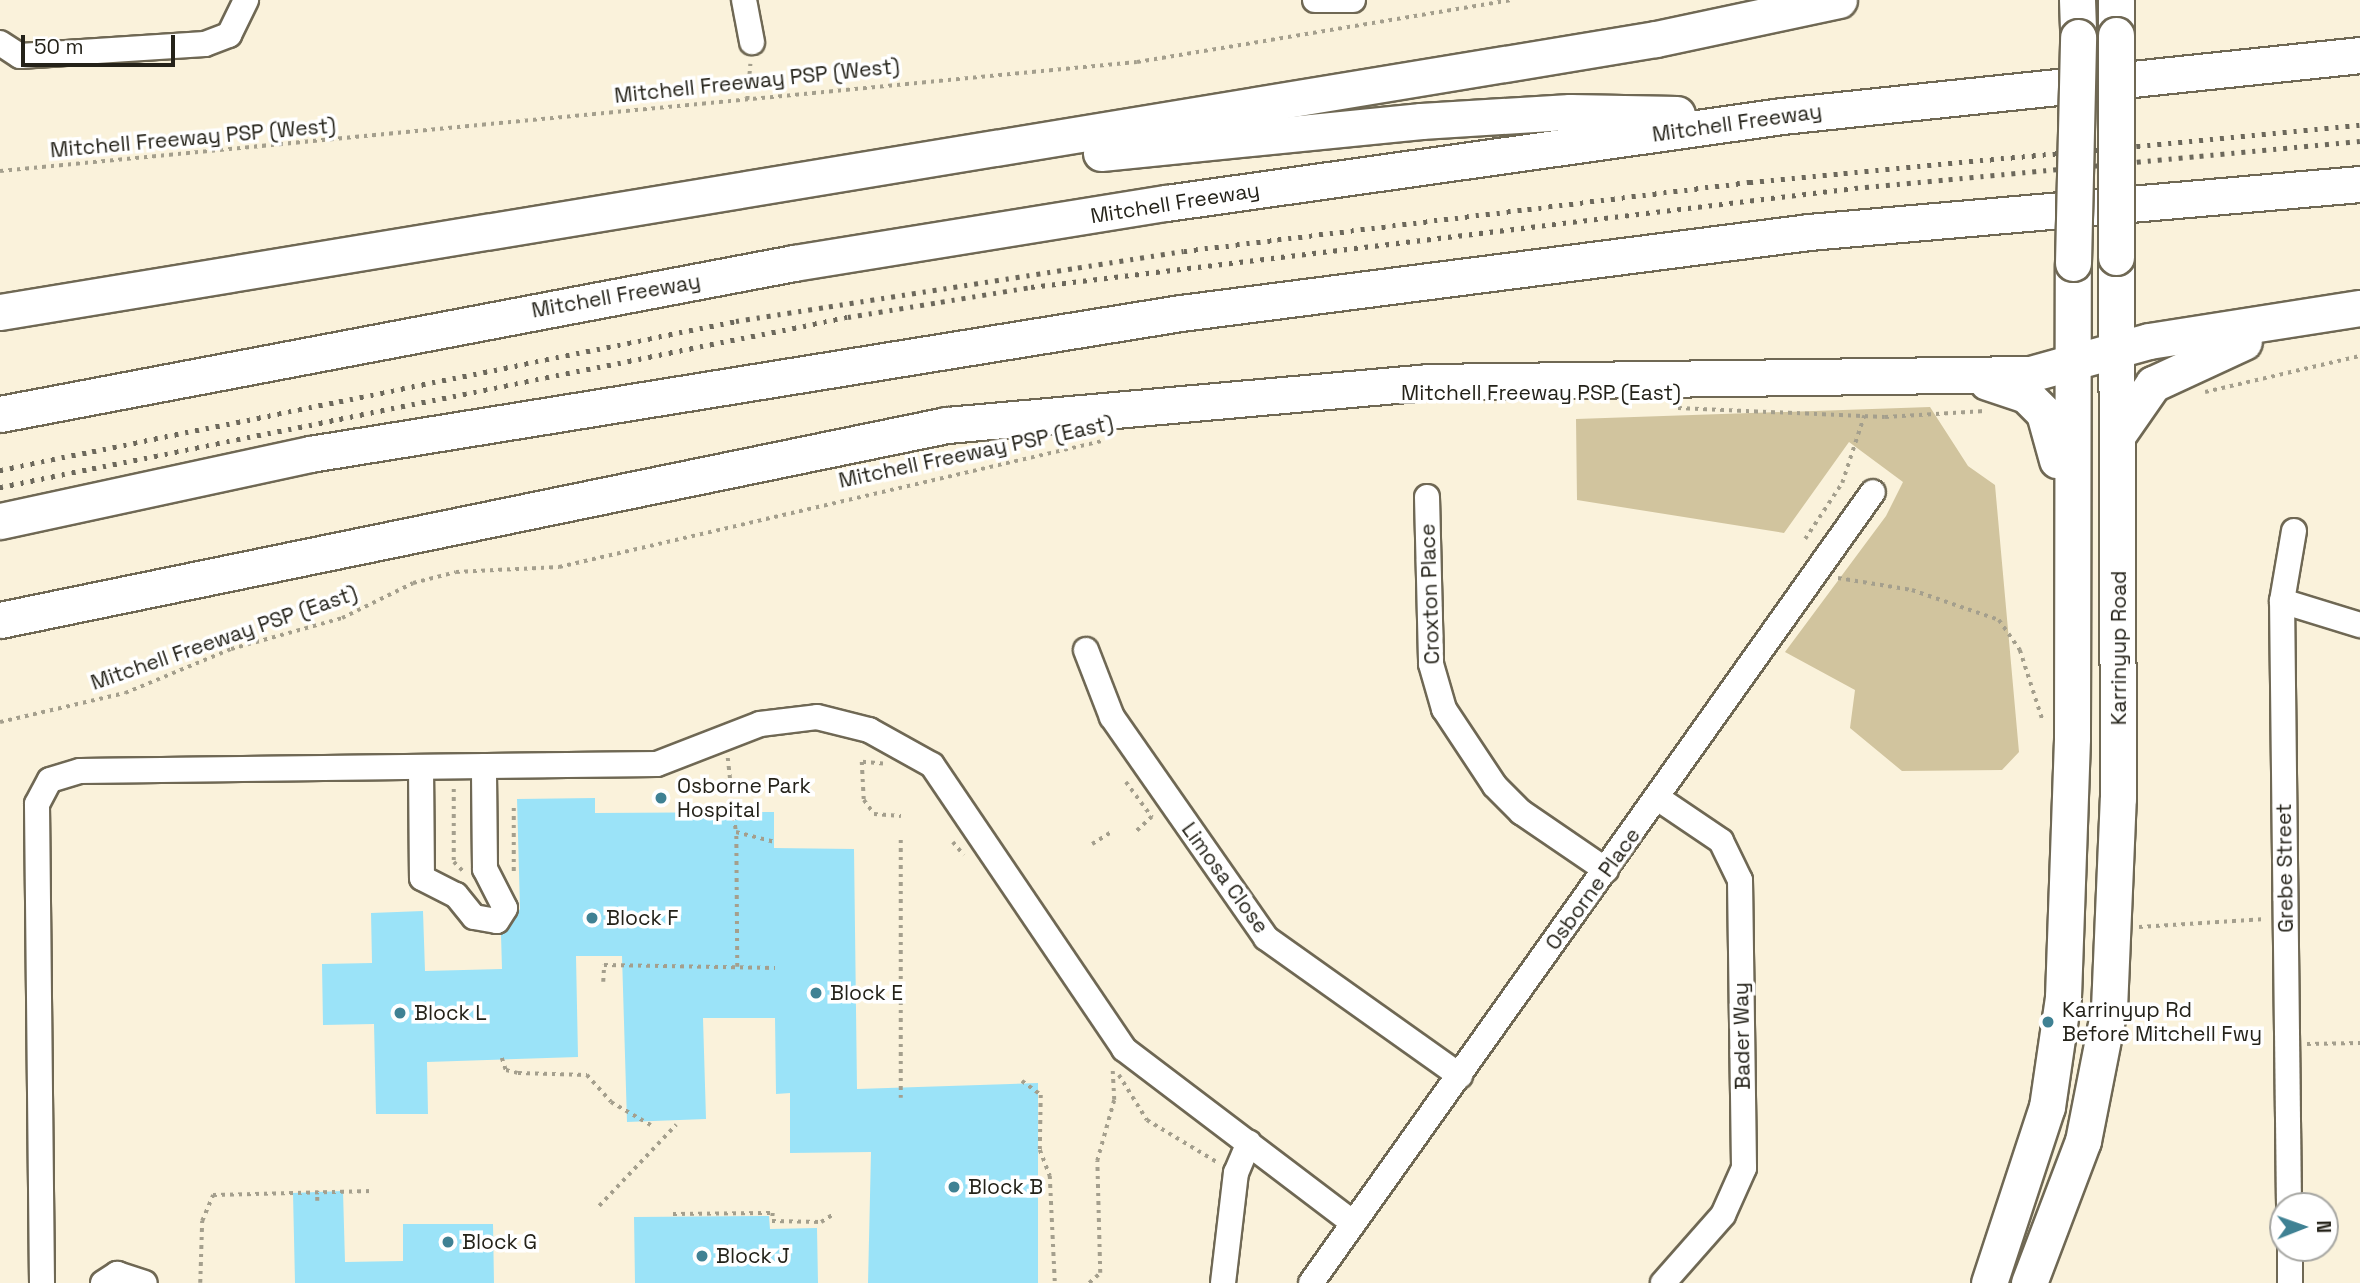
<!DOCTYPE html>
<style>
body{margin:0}
#map{position:relative;width:2360px;height:1283px;overflow:hidden;background:#faf2db;font-family:"Space Grotesk",sans-serif}
div>[style]{position:absolute}
[style*='--x']{left:calc(var(--x)*1px);top:calc(var(--y)*1px);width:calc(var(--w)*1px);rotate:calc(var(--a)*1deg)}
.green>*{inset:0;background:#d1c49e}
.building>*{inset:0;background:#9be3f8}
.path>*{height:3.5px;margin-top:-1.75px;transform-origin:0;background:repeating-linear-gradient(90deg,#a49f8d 0 3.5px,transparent 0 8.5px)}
.roads{filter:drop-shadow(2px 0 #6f6854) drop-shadow(-2px 0 #6f6854) drop-shadow(0 2px #6f6854) drop-shadow(0 -2px #6f6854)}
.minor>*{height:24px;margin:-12px;padding:0 12px;transform-origin:12px;border-radius:12px;background:#fff}
.highway>*{height:35px;margin:-17.5px;padding:0 17.5px;transform-origin:17.5px;border-radius:17.5px;background:#fff}
.rail>*{height:5px;margin-top:-2.5px;transform-origin:0;background:repeating-linear-gradient(90deg,#6c685b 0 3.5px,transparent 0 10.5px)}
.bridges{filter:drop-shadow(2px 0 #6f6854) drop-shadow(-2px 0 #6f6854) drop-shadow(0 2px #6f6854) drop-shadow(0 -2px #6f6854)}
.highway-bridge>*{height:35px;margin:-17.5px;padding:0 17.5px;transform-origin:17.5px;border-radius:17.5px;background:#fff}
.dots>*{width:19px;height:19px;translate:-50% -50%;box-sizing:border-box;border:4px solid #fff;border-radius:50%}
span{translate:-50% -50%;white-space:nowrap;text-align:center;line-height:1.15;-webkit-text-stroke:7px #fff;paint-order:stroke}
.street-label{font-size:21px;color:#242219}
.poi-label{font-size:21px;color:#242219}
.left{translate:0 -50%;text-align:left}
.north{position:absolute;left:2269px;top:1192px;width:70px;height:70px;box-sizing:border-box;background:#fff;border:2px solid #a7a7a3;border-radius:50%;rotate:89deg;font-size:19px;font-weight:700;line-height:28px;text-align:center;color:#242219}
.north::after{content:'';display:block;margin:auto;width:24px;height:32px;background:#3f8193;clip-path:polygon(50% 0,100% 100%,50% 72%,0 100%)}
.scale{position:absolute;left:21px;top:35px;width:154px;height:32px;box-sizing:border-box;border:4px solid #242219;border-top:0;padding-left:9px;font-size:21px;line-height:24px;white-space:nowrap;color:#242219;-webkit-text-stroke:5px #fff;paint-order:stroke}
</style>
<div id="map">
<div class="green">
<i style="clip-path:polygon(1930px 407px,1968px 466px,1995px 485px,2019px 752px,2002px 770px,1902px 771px,1850px 728px,1855px 690px,1785px 652px,1886px 516px,1903px 482px,1849px 442px,1784px 533px,1577px 500px,1576px 419px)"></i>
</div>
<div class="building">
<i style="clip-path:polygon(595px 798px,595px 813px,774px 812px,774px 848px,854px 849px,857px 1089px,1038px 1083px,1038px 1283px,868px 1283px,871px 1152px,790px 1153px,790px 1093px,776px 1094px,775px 1018px,703px 1018px,706px 1119px,627px 1122px,622px 956px,576px 956px,578px 1057px,427px 1062px,428px 1114px,376px 1114px,374px 1024px,323px 1025px,322px 964px,372px 963px,371px 913px,423px 911px,425px 971px,502px 969px,501px 935px,520px 909px,517px 799px)"></i>
<i style="clip-path:polygon(343px 1191px,345px 1262px,403px 1261px,403px 1224px,493px 1224px,494px 1283px,295px 1283px,293px 1193px)"></i>
<i style="clip-path:polygon(769px 1216px,770px 1229px,817px 1228px,818px 1283px,635px 1283px,634px 1217px)"></i>
</div>
<div class="path">
<i style="--x:747;--y:100;--w:36;--a:-85"></i>
<i style="--x:0;--y:171;--w:1142;--a:-5.48"></i>
<i style="--x:1137;--y:62;--w:381;--a:-9.4"></i>
<i style="--x:2205;--y:392;--w:159;--a:-13.1"></i>
<i style="--x:1678;--y:408;--w:207;--a:2.5"></i>
<i style="--x:1885;--y:417;--w:100;--a:-3.4"></i>
<i style="--x:1805;--y:539;--w:67;--a:-56.5"></i>
<i style="--x:1842;--y:483;--w:71;--a:-71.8"></i>
<i style="--x:1838;--y:578;--w:75;--a:9.2"></i>
<i style="--x:1912;--y:590;--w:92;--a:19"></i>
<i style="--x:1999;--y:620;--w:37;--a:55"></i>
<i style="--x:2020;--y:650;--w:75;--a:72.1"></i>
<i style="--x:0;--y:722;--w:128;--a:-13.1"></i>
<i style="--x:125;--y:693;--w:115;--a:-22.5"></i>
<i style="--x:231;--y:649;--w:115;--a:-15.6"></i>
<i style="--x:342;--y:618;--w:79;--a:-26.2"></i>
<i style="--x:413;--y:583;--w:44;--a:-14.3"></i>
<i style="--x:456;--y:572;--w:103;--a:-2.8"></i>
<i style="--x:559;--y:567;--w:557;--a:-13.06"></i>
<i style="--x:728;--y:758;--w:74;--a:83.8"></i>
<i style="--x:883;--y:764;--w:21;--a:-175"></i>
<i style="--x:862;--y:762;--w:38;--a:87"></i>
<i style="--x:864;--y:800;--w:17;--a:54"></i>
<i style="--x:874;--y:814;--w:27;--a:4"></i>
<i style="--x:1126;--y:782;--w:44;--a:53.4"></i>
<i style="--x:1152;--y:817;--w:23;--a:137"></i>
<i style="--x:454;--y:789;--w:73;--a:90"></i>
<i style="--x:454;--y:862;--w:14;--a:45"></i>
<i style="--x:514;--y:808;--w:67;--a:90"></i>
<i style="--x:901;--y:840;--w:258;--a:90"></i>
<i style="--x:953;--y:842;--w:17;--a:50"></i>
<i style="--x:1092;--y:844;--w:25;--a:-32"></i>
<i style="--x:2139;--y:927;--w:127;--a:-3.6"></i>
<i style="--x:737;--y:967;--w:135;--a:-90.4"></i>
<i style="--x:736;--y:832;--w:40;--a:14.4"></i>
<i style="--x:603;--y:982;--w:17;--a:-87"></i>
<i style="--x:604;--y:965;--w:171;--a:1"></i>
<i style="--x:2307;--y:1044;--w:53;--a:-1.1"></i>
<i style="--x:502;--y:1058;--w:13;--a:72"></i>
<i style="--x:506;--y:1070;--w:12;--a:14"></i>
<i style="--x:518;--y:1073;--w:69;--a:1.7"></i>
<i style="--x:587;--y:1075;--w:36;--a:48"></i>
<i style="--x:611;--y:1102;--w:46;--a:29.9"></i>
<i style="--x:1119;--y:1075;--w:53;--a:58.1"></i>
<i style="--x:1147;--y:1120;--w:82;--a:31"></i>
<i style="--x:1022;--y:1081;--w:24;--a:36"></i>
<i style="--x:1041;--y:1095;--w:55;--a:91"></i>
<i style="--x:1040;--y:1150;--w:28;--a:69"></i>
<i style="--x:1050;--y:1176;--w:107;--a:87.3"></i>
<i style="--x:317;--y:1201;--w:10;--a:-90"></i>
<i style="--x:599;--y:1206;--w:112;--a:-46.5"></i>
<i style="--x:673;--y:1214;--w:100;--a:-0.6"></i>
<i style="--x:773;--y:1213;--w:8;--a:97"></i>
<i style="--x:772;--y:1221;--w:49;--a:1.2"></i>
<i style="--x:821;--y:1222;--w:15;--a:-32"></i>
<i style="--x:200;--y:1283;--w:62;--a:-88.2"></i>
<i style="--x:202;--y:1221;--w:28;--a:-67"></i>
<i style="--x:213;--y:1195;--w:159;--a:-1.4"></i>
<i style="--x:1089;--y:1283;--w:15;--a:-42"></i>
<i style="--x:1100;--y:1273;--w:112;--a:-91.5"></i>
<i style="--x:1097;--y:1161;--w:63;--a:-74.4"></i>
<i style="--x:1114;--y:1100;--w:33;--a:-93"></i>
</div>
<div class="roads">
<div class="minor">
<i style="--x:744;--y:0;--w:43;--a:79.2"></i>
<i style="--x:1315;--y:0;--w:38;--a:0"></i>
<i style="--x:0;--y:43;--w:24;--a:33"></i>
<i style="--x:20;--y:56;--w:185;--a:-3.7"></i>
<i style="--x:205;--y:44;--w:26;--a:-21"></i>
<i style="--x:229;--y:35;--w:39;--a:-64"></i>
<i style="--x:1427;--y:497;--w:167;--a:88.6"></i>
<i style="--x:1431;--y:664;--w:47;--a:73.9"></i>
<i style="--x:1444;--y:709;--w:92;--a:56.5"></i>
<i style="--x:1495;--y:786;--w:37;--a:45"></i>
<i style="--x:1521;--y:812;--w:103;--a:34.3"></i>
<i style="--x:2282;--y:601;--w:82;--a:17.1"></i>
<i style="--x:1086;--y:650;--w:72;--a:68.8"></i>
<i style="--x:1112;--y:717;--w:269;--a:55.1"></i>
<i style="--x:1266;--y:938;--w:238;--a:35.4"></i>
<i style="--x:421;--y:767;--w:111;--a:89.5"></i>
<i style="--x:422;--y:878;--w:38;--a:27"></i>
<i style="--x:456;--y:895;--w:28;--a:51"></i>
<i style="--x:474;--y:917;--w:23;--a:10"></i>
<i style="--x:497;--y:921;--w:15;--a:-58"></i>
<i style="--x:505;--y:908;--w:44;--a:-117.1"></i>
<i style="--x:485;--y:869;--w:103;--a:-90.6"></i>
<i style="--x:1659;--y:799;--w:75;--a:34.1"></i>
<i style="--x:1721;--y:841;--w:43;--a:64"></i>
<i style="--x:1740;--y:880;--w:288;--a:89.2"></i>
<i style="--x:1744;--y:1168;--w:51;--a:114.1"></i>
<i style="--x:1723;--y:1215;--w:91;--a:131.4"></i>
<i style="--x:2289;--y:1206;--w:605;--a:-90.66"></i>
<i style="--x:2282;--y:601;--w:71;--a:-80.3"></i>
<i style="--x:2290;--y:1248;--w:35;--a:90"></i>
<i style="--x:42;--y:1283;--w:479;--a:-90.6"></i>
<i style="--x:37;--y:804;--w:27;--a:-62"></i>
<i style="--x:50;--y:780;--w:31;--a:-17"></i>
<i style="--x:80;--y:771;--w:577;--a:-0.7"></i>
<i style="--x:657;--y:764;--w:110;--a:-21.2"></i>
<i style="--x:760;--y:724;--w:57;--a:-7"></i>
<i style="--x:817;--y:717;--w:54;--a:14"></i>
<i style="--x:869;--y:730;--w:72;--a:29.1"></i>
<i style="--x:932;--y:765;--w:343;--a:55.9"></i>
<i style="--x:1124;--y:1049;--w:288;--a:37.2"></i>
<i style="--x:103;--y:1283;--w:17;--a:-33"></i>
<i style="--x:117;--y:1274;--w:29;--a:18"></i>
<i style="--x:1223;--y:1283;--w:111;--a:-83.3"></i>
<i style="--x:1236;--y:1173;--w:33;--a:-67"></i>
<i style="--x:1311;--y:1283;--w:970;--a:-54.61"></i>
</div>
<div class="highway">
<i style="--x:2077;--y:0;--w:37;--a:88"></i>
<i style="--x:2116;--y:35;--w:35;--a:-90"></i>
<i style="--x:1101;--y:153;--w:322;--a:-5.7"></i>
<i style="--x:1421;--y:121;--w:149;--a:-3.5"></i>
<i style="--x:1570;--y:112;--w:107;--a:1.1"></i>
<i style="--x:0;--y:312;--w:1678;--a:-9.36"></i>
<i style="--x:1656;--y:39;--w:187;--a:-12"></i>
<i style="--x:1987;--y:382;--w:41;--a:18.4"></i>
<i style="--x:2026;--y:395;--w:25;--a:45"></i>
<i style="--x:2044;--y:413;--w:49;--a:74.5"></i>
<i style="--x:0;--y:414;--w:808;--a:-10.77"></i>
<i style="--x:794;--y:263;--w:377;--a:-9.2"></i>
<i style="--x:1166;--y:203;--w:622;--a:-8.04"></i>
<i style="--x:1782;--y:116;--w:581;--a:-6.02"></i>
<i style="--x:2119;--y:433;--w:60;--a:-55.2"></i>
<i style="--x:2153;--y:384;--w:100;--a:-24.8"></i>
<i style="--x:0;--y:521;--w:317;--a:-12.2"></i>
<i style="--x:310;--y:454;--w:882;--a:-9.2"></i>
<i style="--x:1181;--y:313;--w:633;--a:-7.35"></i>
<i style="--x:1809;--y:232;--w:553;--a:-4.98"></i>
<i style="--x:0;--y:620;--w:967;--a:-11.64"></i>
<i style="--x:947;--y:425;--w:482;--a:-5.1"></i>
<i style="--x:1427;--y:382;--w:603;--a:-0.76"></i>
<i style="--x:2030;--y:374;--w:123;--a:-15.5"></i>
<i style="--x:2149;--y:341;--w:214;--a:-8.9"></i>
<i style="--x:1989;--y:1283;--w:185;--a:-71.8"></i>
<i style="--x:2047;--y:1107;--w:111;--a:-81.7"></i>
<i style="--x:2063;--y:997;--w:259;--a:-88"></i>
<i style="--x:2072;--y:738;--w:475;--a:-89.9"></i>
<i style="--x:2029;--y:1283;--w:152;--a:-69.2"></i>
<i style="--x:2083;--y:1141;--w:135;--a:-78.9"></i>
<i style="--x:2109;--y:1009;--w:211;--a:-87.6"></i>
<i style="--x:2118;--y:798;--w:541;--a:-90.21"></i>
</div>
</div>
<div class="rail">
<i style="--x:0;--y:470;--w:751;--a:-11.44"></i>
<i style="--x:736;--y:321;--w:453;--a:-8.9"></i>
<i style="--x:1184;--y:251;--w:570;--a:-6.95"></i>
<i style="--x:1750;--y:182;--w:613;--a:-5.34"></i>
<i style="--x:0;--y:487;--w:865;--a:-11.34"></i>
<i style="--x:848;--y:317;--w:185;--a:-9.3"></i>
<i style="--x:1031;--y:287;--w:830;--a:-6.85"></i>
<i style="--x:1855;--y:188;--w:507;--a:-5.32"></i>
</div>
<div class="bridges">
<div class="highway-bridge">
<i style="--x:2116;--y:35;--w:222;--a:90"></i>
<i style="--x:2073;--y:263;--w:226;--a:-88.7"></i>
</div>
</div>
<div class="dots">
<i style="left:661px;top:798px;background:#3f8193"></i>
<i style="left:592px;top:918px;background:#3f8193"></i>
<i style="left:816px;top:993px;background:#3f8193"></i>
<i style="left:400px;top:1013px;background:#3f8193"></i>
<i style="left:2048px;top:1022px;background:#3f8193"></i>
<i style="left:954px;top:1187px;background:#3f8193"></i>
<i style="left:448px;top:1242px;background:#3f8193"></i>
<i style="left:702px;top:1256px;background:#3f8193"></i>
</div>
<div class="street-label">
<span style="left:757px;top:81px;rotate:-6deg">Mitchell Freeway PSP (West)</span>
<span style="left:1737px;top:123px;rotate:-8deg">Mitchell Freeway</span>
<span style="left:193px;top:138px;rotate:-5deg">Mitchell Freeway PSP (West)</span>
<span style="left:1175px;top:203px;rotate:-9deg">Mitchell Freeway</span>
<span style="left:616px;top:296px;rotate:-10deg">Mitchell Freeway</span>
<span style="left:1541px;top:393px">Mitchell Freeway PSP (East)</span>
<span style="left:976px;top:452px;rotate:-12deg">Mitchell Freeway PSP (East)</span>
<span style="left:1430px;top:594px;rotate:-92deg">Croxton Place</span>
<span style="left:224px;top:638px;rotate:-19deg">Mitchell Freeway PSP (East)</span>
<span style="left:2119px;top:648px;rotate:-90deg">Karrinyup Road</span>
<span style="left:2285px;top:868px;rotate:-91deg">Grebe Street</span>
<span style="left:1225px;top:878px;rotate:54deg">Limosa Close</span>
<span style="left:1593px;top:889px;rotate:-54deg">Osborne Place</span>
<span style="left:1742px;top:1036px;rotate:-91deg">Bader Way</span>
</div>
<div class="poi-label">
<span class="left" style="left:677px;top:798px">Osborne Park<br>Hospital</span>
<span class="left" style="left:606px;top:918px">Block F</span>
<span class="left" style="left:830px;top:993px">Block E</span>
<span class="left" style="left:2062px;top:1022px">Karrinyup Rd<br>Before Mitchell Fwy</span>
<span class="left" style="left:414px;top:1013px">Block L</span>
<span class="left" style="left:968px;top:1187px">Block B</span>
<span class="left" style="left:462px;top:1242px">Block G</span>
<span class="left" style="left:716px;top:1256px">Block J</span>
</div>
<div class="north">N</div>
<div class="scale">50 m</div>
</div>
